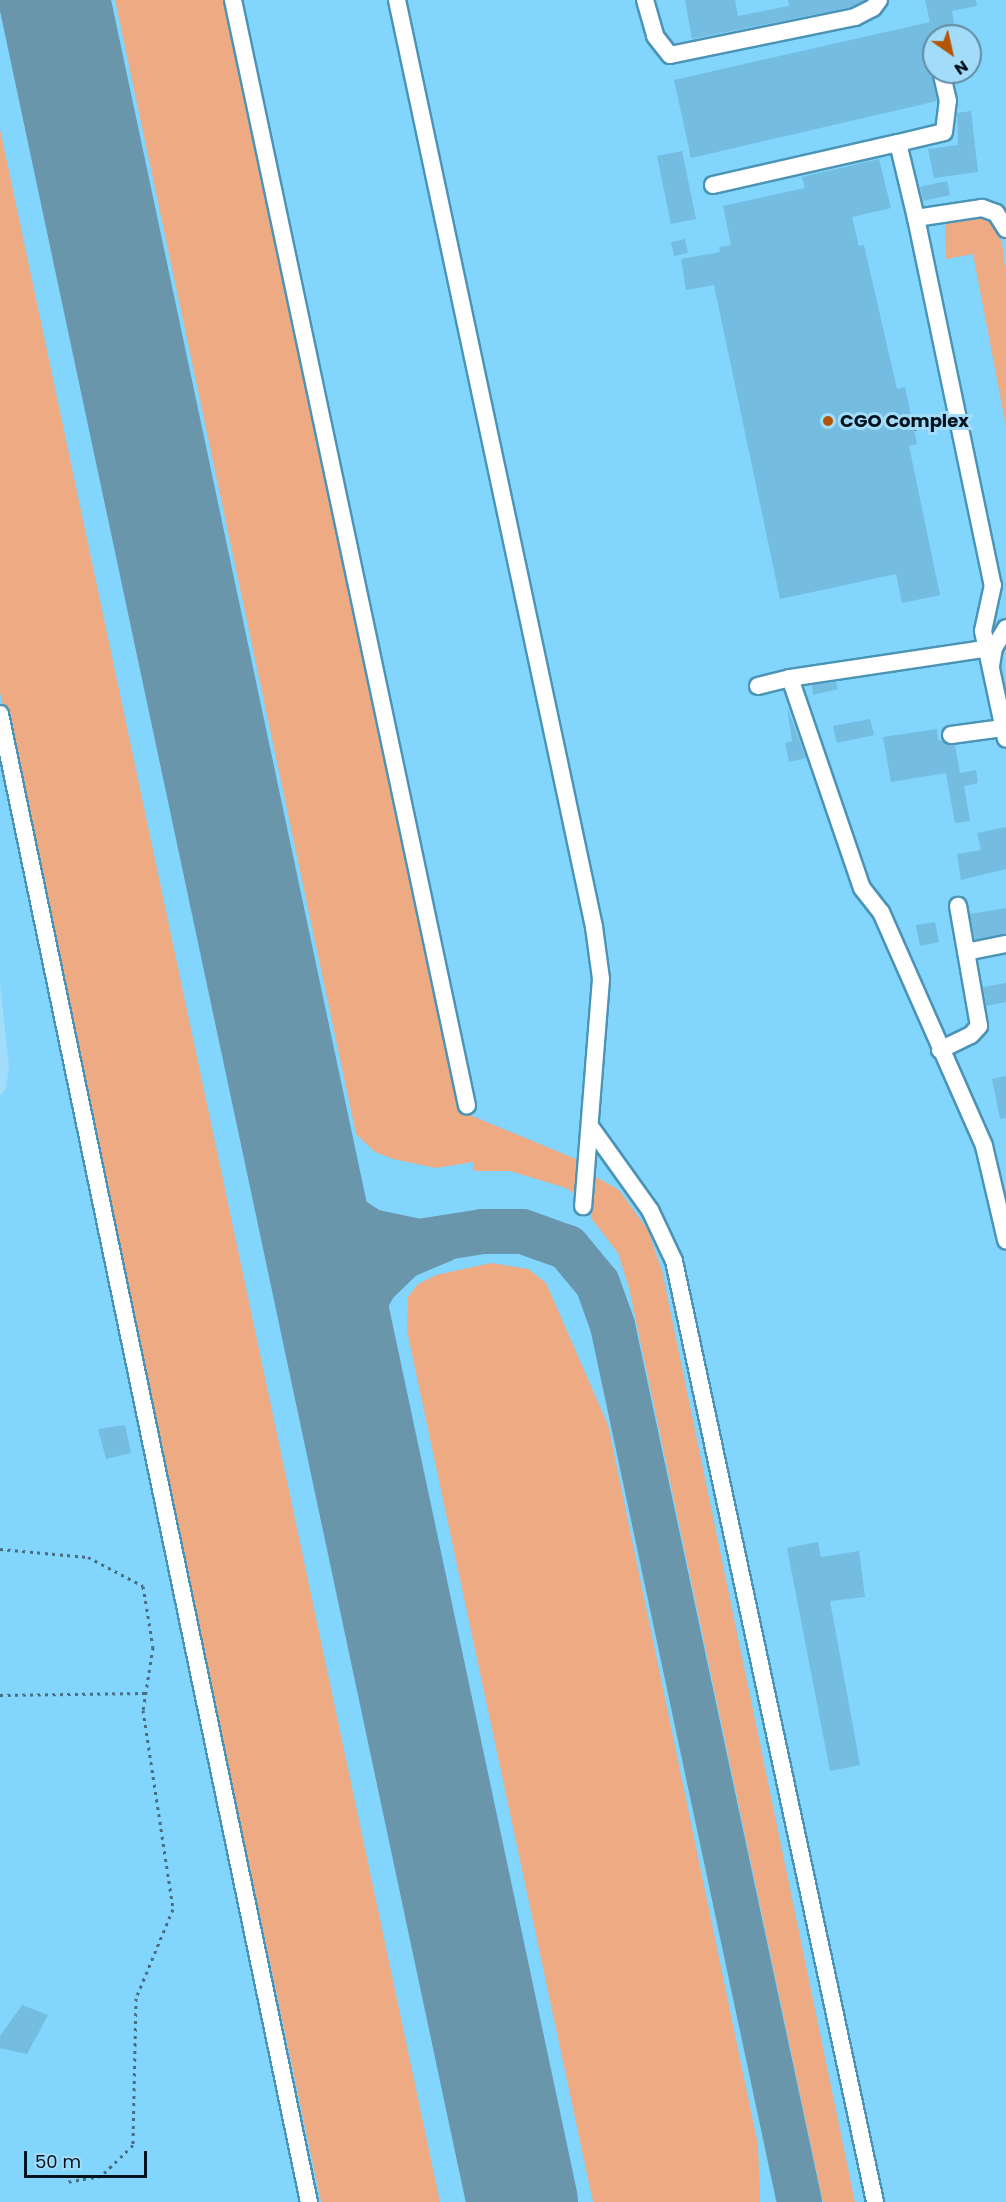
<!DOCTYPE html>
<style>
body{margin:0}
#map{position:relative;width:1006px;height:2202px;overflow:hidden;background:#a3dcf9;font-family:Poppins,sans-serif}
div>[style]{position:absolute}
[style*='--x']{left:calc(var(--x)*1px);top:calc(var(--y)*1px);width:calc(var(--w)*1px);rotate:calc(var(--a)*1deg)}
.built>*{inset:0;background:#82d5fd}
.green>*{inset:0;background:#edaa83}
.taxiway>*{height:45px;margin:-22.5px;padding:0 22.5px;transform-origin:22.5px;border-radius:22.5px;background:#6a96ac}
.runway>*{height:111px;margin:-55.5px;padding:0 55.5px;transform-origin:55.5px;border-radius:55.5px;background:#6a96ac}
.building>*{inset:0;background:#74bce0}
.path>*{height:3px;margin-top:-1.5px;transform-origin:0;background:repeating-linear-gradient(90deg,#4a6e81 0 3px,transparent 0 7.5px)}
.roads{filter:drop-shadow(2px 0 #4b94b6) drop-shadow(-2px 0 #4b94b6) drop-shadow(0 2px #4b94b6) drop-shadow(0 -2px #4b94b6)}
.minor>*{height:16px;margin:-8px;padding:0 8px;transform-origin:8px;border-radius:8px;background:#fff}
.dots>*{width:16px;height:16px;translate:-50% -50%;box-sizing:border-box;border:3px solid #a3dcf9;border-radius:50%}
span{translate:-50% -50%;white-space:nowrap;text-align:center;line-height:1.15;-webkit-text-stroke:6px #a3dcf9;paint-order:stroke}
.poi-label{font-size:18px;color:#00121c;font-weight:700}
.left{translate:0 -50%;text-align:left}
.north{position:absolute;left:922px;top:24px;width:60px;height:60px;box-sizing:border-box;background:#a3dcf9;border:2px solid #628ba1;border-radius:50%;rotate:146deg;font-size:16px;font-weight:700;line-height:24px;text-align:center;color:#00121c}
.north::after{content:'';display:block;margin:auto;width:21px;height:27px;background:#b35504;clip-path:polygon(50% 0,100% 100%,50% 72%,0 100%)}
.scale{position:absolute;left:24px;top:2151px;width:123px;height:27px;box-sizing:border-box;border:3px solid #00121c;border-top:0;padding-left:8px;font-size:18px;line-height:21px;white-space:nowrap;color:#00121c;-webkit-text-stroke:4px #a3dcf9;paint-order:stroke}
</style>
<div id="map">
<div class="built">
<i style="clip-path:polygon(evenodd,0 0,1006px 0,1006px 2202px,0 2202px,0 1096px,6px 1089px,9px 1067px,0 983px,0 0,934px 36px,970px 36px,970px 72px,934px 72px,934px 36px)"></i>
</div>
<div class="green">
<i style="clip-path:polygon(115px 0,233px 0,465px 1113px,583px 1162px,577px 1196px,566px 1188px,510px 1171px,473px 1171px,473px 1162px,436px 1168px,393px 1159px,375px 1152px,356px 1134px)"></i>
<i style="clip-path:polygon(0 129px,440px 2202px,321px 2202px,0 692px)"></i>
<i style="clip-path:polygon(976px 212px,992px 222px,1002px 243px,1006px 276px,1006px 427px,973px 254px,946px 259px,945px 225px,952px 219px)"></i>
<i style="clip-path:polygon(594px 1176px,619px 1190px,648px 1230px,662px 1271px,855px 2202px,823px 2202px,629px 1288px,618px 1253px,591px 1218px)"></i>
<i style="clip-path:polygon(491px 1263px,528px 1269px,546px 1283px,608px 1425px,758px 2145px,760px 2202px,593px 2202px,407px 1331px,408px 1297px,418px 1284px,436px 1275px)"></i>
</div>
<div class="taxiway">
<i style="--x:307;--y:1181;--w:52;--a:41.1"></i>
<i style="--x:346;--y:1215;--w:30;--a:33"></i>
<i style="--x:371;--y:1231;--w:49;--a:11.8"></i>
<i style="--x:419;--y:1241;--w:64;--a:-9"></i>
<i style="--x:482;--y:1231;--w:40;--a:0"></i>
<i style="--x:522;--y:1231;--w:48;--a:19.6"></i>
<i style="--x:567;--y:1247;--w:47;--a:50.2"></i>
<i style="--x:597;--y:1283;--w:45;--a:70.3"></i>
<i style="--x:612;--y:1325;--w:897;--a:77.96"></i>
<i style="--x:348;--y:1373;--w:57;--a:-81.9"></i>
<i style="--x:356;--y:1317;--w:38;--a:-61"></i>
<i style="--x:374;--y:1284;--w:40;--a:-44"></i>
<i style="--x:403;--y:1256;--w:43;--a:-23"></i>
</div>
<div class="runway">
<i style="--x:54;--y:0;--w:2251;--a:78"></i>
</div>
<div class="building">
<i style="clip-path:polygon(685px 0,735px 0,738px 16px,789px 6px,788px 0,866px 0,852px 7px,692px 39px)"></i>
<i style="clip-path:polygon(925px 0,976px 0,977px 6px,952px 11px,956px 36px,934px 36px,932px 77px,937px 101px,691px 158px,674px 80px,930px 22px)"></i>
<i style="clip-path:polygon(971px 111px,978px 172px,934px 178px,928px 149px,958px 145px,957px 113px)"></i>
<i style="clip-path:polygon(682px 151px,696px 219px,671px 224px,657px 156px)"></i>
<i style="clip-path:polygon(879px 159px,891px 208px,852px 217px,859px 246px,864px 245px,897px 389px,905px 387px,917px 444px,909px 446px,940px 595px,902px 603px,896px 574px,780px 599px,714px 285px,686px 290px,681px 259px,720px 252px,719px 247px,731px 245px,723px 206px,805px 188px,802px 177px)"></i>
<i style="clip-path:polygon(947px 181px,950px 195px,923px 201px,920px 187px)"></i>
<i style="clip-path:polygon(685px 239px,688px 253px,674px 256px,671px 242px)"></i>
<i style="clip-path:polygon(836px 682px,838px 689px,813px 695px,812px 685px)"></i>
<i style="clip-path:polygon(787px 707px,806px 758px,789px 762px,785px 743px,792px 741px)"></i>
<i style="clip-path:polygon(870px 719px,874px 735px,837px 743px,833px 726px)"></i>
<i style="clip-path:polygon(937px 729px,938px 740px,955px 745px,960px 773px,976px 770px,978px 783px,964px 786px,970px 821px,955px 823px,946px 773px,891px 782px,883px 737px)"></i>
<i style="clip-path:polygon(1006px 827px,1006px 869px,961px 880px,957px 854px,981px 850px,977px 833px)"></i>
<i style="clip-path:polygon(1006px 908px,1006px 934px,975px 940px,970px 914px)"></i>
<i style="clip-path:polygon(935px 922px,939px 942px,920px 946px,916px 925px)"></i>
<i style="clip-path:polygon(1006px 983px,1006px 1002px,986px 1006px,983px 987px)"></i>
<i style="clip-path:polygon(1006px 1076px,1006px 1118px,1000px 1119px,992px 1079px)"></i>
<i style="clip-path:polygon(125px 1425px,131px 1453px,106px 1459px,98px 1429px)"></i>
<i style="clip-path:polygon(818px 1542px,821px 1557px,859px 1551px,865px 1597px,830px 1601px,860px 1765px,830px 1771px,787px 1548px)"></i>
<i style="clip-path:polygon(22px 2005px,48px 2015px,27px 2054px,0 2048px,0 2036px)"></i>
</div>
<div class="path">
<i style="--x:914;--y:429;--w:29;--a:-14"></i>
<i style="--x:0;--y:1549;--w:88;--a:5.2"></i>
<i style="--x:88;--y:1557;--w:62;--a:27.8"></i>
<i style="--x:143;--y:1586;--w:62;--a:80.7"></i>
<i style="--x:153;--y:1647;--w:64;--a:99"></i>
<i style="--x:143;--y:1710;--w:201;--a:81.4"></i>
<i style="--x:173;--y:1909;--w:96;--a:112.6"></i>
<i style="--x:136;--y:1998;--w:147;--a:91.2"></i>
<i style="--x:133;--y:2145;--w:45;--a:135.9"></i>
<i style="--x:101;--y:2176;--w:35;--a:170"></i>
<i style="--x:0;--y:1695;--w:145;--a:-0.8"></i>
</div>
<div class="roads">
<div class="minor">
<i style="--x:233;--y:0;--w:1130;--a:78.05"></i>
<i style="--x:397;--y:0;--w:948;--a:78"></i>
<i style="--x:594;--y:927;--w:52;--a:82.3"></i>
<i style="--x:601;--y:979;--w:228;--a:94.5"></i>
<i style="--x:645;--y:0;--w:37;--a:74"></i>
<i style="--x:655;--y:36;--w:24;--a:52"></i>
<i style="--x:670;--y:55;--w:189;--a:-11.6"></i>
<i style="--x:855;--y:17;--w:20;--a:-27"></i>
<i style="--x:873;--y:8;--w:10;--a:-53"></i>
<i style="--x:898;--y:143;--w:47;--a:-13.4"></i>
<i style="--x:944;--y:132;--w:31;--a:-83"></i>
<i style="--x:948;--y:101;--w:27;--a:-103"></i>
<i style="--x:713;--y:185;--w:190;--a:-12.8"></i>
<i style="--x:898;--y:143;--w:77;--a:76.5"></i>
<i style="--x:1006;--y:229;--w:19;--a:-122"></i>
<i style="--x:996;--y:213;--w:15;--a:-160"></i>
<i style="--x:982;--y:208;--w:67;--a:171.4"></i>
<i style="--x:916;--y:218;--w:375;--a:78.2"></i>
<i style="--x:993;--y:585;--w:47;--a:102.3"></i>
<i style="--x:983;--y:631;--w:110;--a:78"></i>
<i style="--x:991;--y:666;--w:18;--a:-81"></i>
<i style="--x:994;--y:648;--w:23;--a:-59"></i>
<i style="--x:790;--y:678;--w:222;--a:71.1"></i>
<i style="--x:862;--y:888;--w:31;--a:52"></i>
<i style="--x:881;--y:912;--w:256;--a:66.2"></i>
<i style="--x:984;--y:1146;--w:97;--a:76.8"></i>
<i style="--x:758;--y:686;--w:33;--a:-14"></i>
<i style="--x:790;--y:678;--w:197;--a:-8.5"></i>
<i style="--x:0;--y:714;--w:1520;--a:78.27"></i>
<i style="--x:951;--y:735;--w:52;--a:-7.7"></i>
<i style="--x:966;--y:952;--w:41;--a:-11.3"></i>
<i style="--x:940;--y:1050;--w:34;--a:-26"></i>
<i style="--x:971;--y:1035;--w:12;--a:-48"></i>
<i style="--x:979;--y:1026;--w:122;--a:-99.9"></i>
<i style="--x:592;--y:1129;--w:100;--a:54.4"></i>
<i style="--x:650;--y:1210;--w:56;--a:64.8"></i>
<i style="--x:674;--y:1261;--w:962;--a:77.94"></i>
</div>
</div>
<div class="dots">
<i style="left:828px;top:421px;background:#b35504"></i>
</div>
<div class="poi-label">
<span class="left" style="left:840px;top:421px">CGO Complex</span>
</div>
<div class="north">N</div>
<div class="scale">50 m</div>
</div>
